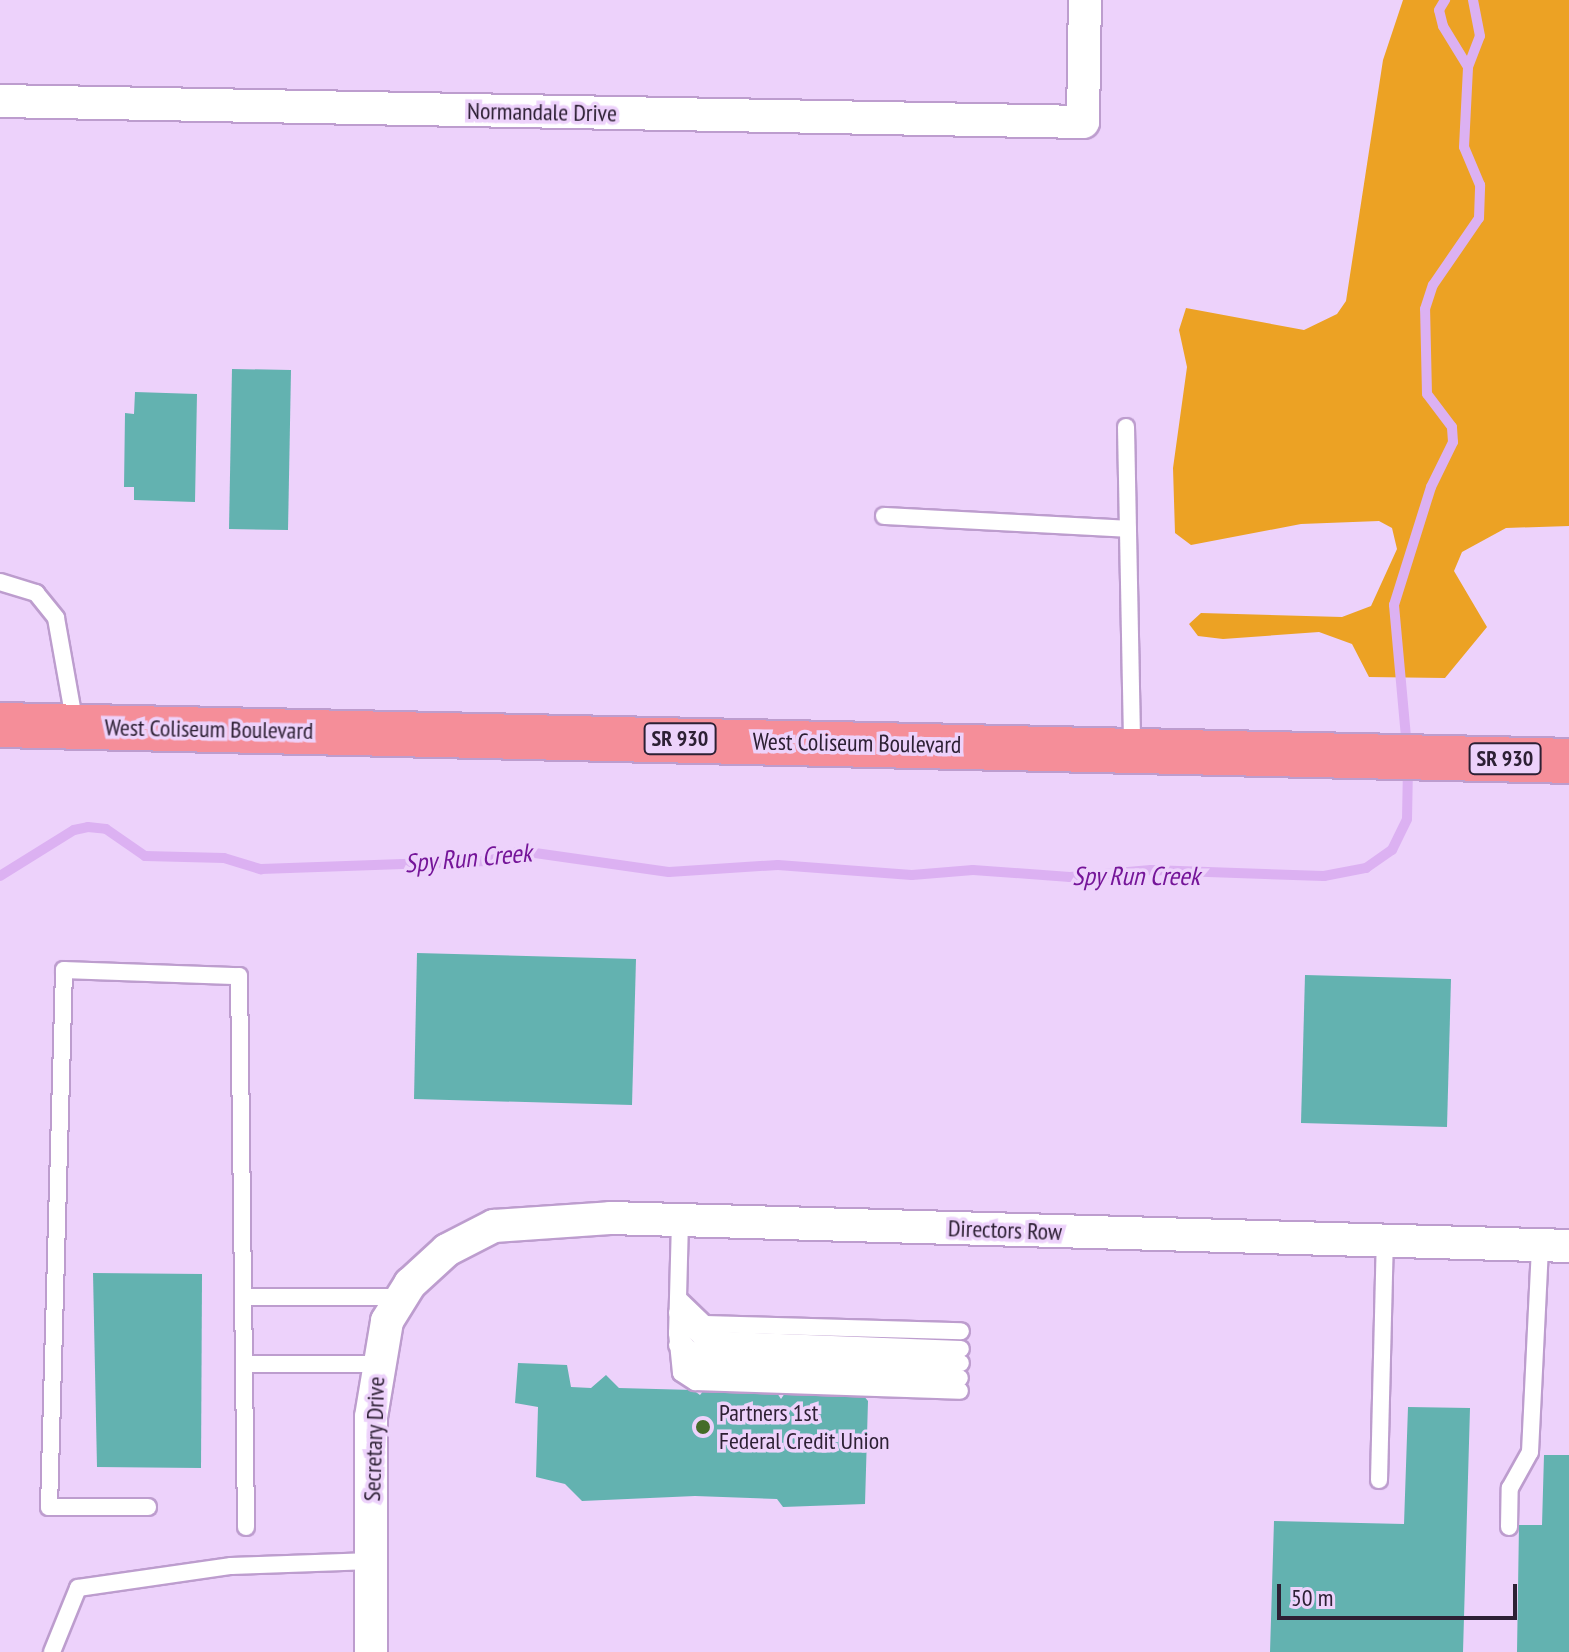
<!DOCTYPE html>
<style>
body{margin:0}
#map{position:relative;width:1569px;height:1652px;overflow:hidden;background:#edd2fb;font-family:"PT Sans Narrow",sans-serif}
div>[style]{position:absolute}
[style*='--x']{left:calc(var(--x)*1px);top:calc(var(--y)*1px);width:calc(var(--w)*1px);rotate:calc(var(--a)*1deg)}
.green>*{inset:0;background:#eca224}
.stream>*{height:10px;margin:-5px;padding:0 5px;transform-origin:5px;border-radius:5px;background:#dcb1f2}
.building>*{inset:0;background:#63b2b0}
.roads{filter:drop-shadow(2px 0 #bd9dce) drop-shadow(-2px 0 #bd9dce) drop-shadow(0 2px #bd9dce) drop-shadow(0 -2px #bd9dce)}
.lane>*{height:16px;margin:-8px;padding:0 8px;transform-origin:8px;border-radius:8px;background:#fff}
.street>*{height:32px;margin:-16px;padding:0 16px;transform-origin:16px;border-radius:16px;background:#fff}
.highway>*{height:44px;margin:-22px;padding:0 22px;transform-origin:22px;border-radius:22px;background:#f58e99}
.dots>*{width:22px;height:22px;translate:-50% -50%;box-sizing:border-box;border:4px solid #edd2fb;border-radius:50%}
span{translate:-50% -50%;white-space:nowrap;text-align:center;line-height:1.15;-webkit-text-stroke:7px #edd2fb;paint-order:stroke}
.shield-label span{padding:2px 6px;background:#edd2fb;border:2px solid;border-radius:6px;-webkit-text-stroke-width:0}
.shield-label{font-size:22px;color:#2d2034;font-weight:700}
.street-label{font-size:24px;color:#2d2034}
.poi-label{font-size:24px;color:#2d2034}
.left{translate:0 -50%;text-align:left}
.water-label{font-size:26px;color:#751599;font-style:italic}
.scale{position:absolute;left:1277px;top:1584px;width:240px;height:36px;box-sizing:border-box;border:4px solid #2d2034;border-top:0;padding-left:10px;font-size:24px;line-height:28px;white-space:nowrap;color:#2d2034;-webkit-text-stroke:6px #edd2fb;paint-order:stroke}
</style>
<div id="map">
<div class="green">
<i style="clip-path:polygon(1403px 0,1569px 0,1569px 526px,1506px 528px,1462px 552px,1454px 571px,1487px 627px,1445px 678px,1369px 677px,1352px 644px,1319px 632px,1223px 639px,1198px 636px,1189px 624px,1201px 613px,1342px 617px,1371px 606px,1397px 549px,1392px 528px,1379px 521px,1301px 524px,1191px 545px,1175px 533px,1173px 468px,1187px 367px,1179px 330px,1186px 308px,1304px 330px,1337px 314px,1346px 301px,1383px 60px)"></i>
</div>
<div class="stream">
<i style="--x:1468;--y:67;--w:33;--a:-69"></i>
<i style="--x:1480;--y:36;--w:37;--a:-101"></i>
<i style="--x:1407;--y:748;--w:144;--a:-95.2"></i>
<i style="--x:1394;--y:605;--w:124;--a:-72.6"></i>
<i style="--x:1431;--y:487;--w:50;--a:-63.9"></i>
<i style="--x:1453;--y:442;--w:15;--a:-94"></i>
<i style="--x:1452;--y:427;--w:41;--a:-127.1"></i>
<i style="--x:1427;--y:394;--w:85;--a:-91.3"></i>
<i style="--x:1425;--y:309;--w:25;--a:-72"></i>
<i style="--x:1433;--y:285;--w:81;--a:-55.5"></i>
<i style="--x:1479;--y:218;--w:33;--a:-88"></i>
<i style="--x:1480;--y:185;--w:41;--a:-112.8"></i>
<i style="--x:1464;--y:147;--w:80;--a:-87.1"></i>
<i style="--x:1468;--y:67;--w:48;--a:-121.4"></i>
<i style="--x:1443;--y:26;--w:16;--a:-104"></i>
<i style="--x:1439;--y:10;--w:12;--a:-59"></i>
<i style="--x:0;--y:876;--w:87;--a:-31.9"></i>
<i style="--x:74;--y:830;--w:14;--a:-12"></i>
<i style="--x:88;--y:827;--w:18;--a:6"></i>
<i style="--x:106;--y:829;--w:47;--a:34.7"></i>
<i style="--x:145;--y:856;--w:79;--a:1.5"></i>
<i style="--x:224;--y:858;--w:39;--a:17"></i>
<i style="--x:261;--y:869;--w:227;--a:-2"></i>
<i style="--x:488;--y:861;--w:34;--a:-17"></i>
<i style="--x:521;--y:851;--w:149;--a:8.1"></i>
<i style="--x:669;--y:872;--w:109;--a:-3.7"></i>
<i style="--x:778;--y:865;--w:134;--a:4.3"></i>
<i style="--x:912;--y:875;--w:61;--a:-4.7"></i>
<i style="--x:973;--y:870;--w:97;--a:4.1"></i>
<i style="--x:1070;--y:877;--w:81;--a:-4.9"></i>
<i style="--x:1151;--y:870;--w:173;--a:2"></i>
<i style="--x:1324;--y:876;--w:43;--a:-10.8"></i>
<i style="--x:1366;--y:868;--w:32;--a:-35"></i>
<i style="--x:1392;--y:850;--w:34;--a:-64"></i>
<i style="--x:1407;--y:819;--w:51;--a:-88.9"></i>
</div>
<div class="building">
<i style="clip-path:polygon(232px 369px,291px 370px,288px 530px,229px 529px)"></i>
<i style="clip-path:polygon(135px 392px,197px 394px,195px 502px,134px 500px,134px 487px,124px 487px,125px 413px,134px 414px)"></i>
<i style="clip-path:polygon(417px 953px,636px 959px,632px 1105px,414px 1099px)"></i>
<i style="clip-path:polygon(1305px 975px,1451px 979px,1447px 1127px,1301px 1123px)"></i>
<i style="clip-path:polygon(93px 1273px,202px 1274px,201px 1468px,97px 1467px)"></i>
<i style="clip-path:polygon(518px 1363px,567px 1365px,571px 1387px,591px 1388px,606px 1375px,619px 1388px,693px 1390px,700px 1395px,704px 1390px,777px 1393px,781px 1399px,785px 1393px,863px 1395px,868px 1401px,865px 1504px,783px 1507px,777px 1499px,695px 1496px,582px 1501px,565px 1484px,536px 1477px,538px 1407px,515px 1403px)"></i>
<i style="clip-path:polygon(1408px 1407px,1470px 1408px,1463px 1652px,1270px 1652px,1274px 1521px,1404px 1524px)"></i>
<i style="clip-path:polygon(1544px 1455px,1569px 1455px,1569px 1652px,1517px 1652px,1519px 1525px,1542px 1525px)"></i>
</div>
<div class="roads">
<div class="lane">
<i style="--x:1126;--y:427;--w:322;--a:88.9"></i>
<i style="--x:884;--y:516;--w:244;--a:3"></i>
<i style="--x:0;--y:582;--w:38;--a:17"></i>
<i style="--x:36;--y:593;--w:32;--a:51"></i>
<i style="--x:56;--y:618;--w:109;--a:79.9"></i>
<i style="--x:680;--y:1221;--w:112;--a:91.5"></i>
<i style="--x:677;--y:1333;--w:19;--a:54"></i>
<i style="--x:688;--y:1348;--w:14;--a:25"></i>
<i style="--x:701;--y:1354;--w:260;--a:2"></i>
<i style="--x:245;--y:1297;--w:156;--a:0"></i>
<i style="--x:680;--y:1300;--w:35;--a:44"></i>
<i style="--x:705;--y:1324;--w:256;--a:1.6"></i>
<i style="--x:677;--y:1313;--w:36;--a:46"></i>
<i style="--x:702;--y:1339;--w:259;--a:2.2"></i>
<i style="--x:677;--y:1333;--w:40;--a:84.3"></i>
<i style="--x:681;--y:1373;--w:17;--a:33"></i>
<i style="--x:695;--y:1382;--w:265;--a:1.9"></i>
<i style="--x:677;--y:1345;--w:31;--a:48"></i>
<i style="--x:698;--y:1368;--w:262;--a:2.2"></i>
<i style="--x:245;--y:1364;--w:131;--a:0"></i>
<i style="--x:1379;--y:1480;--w:239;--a:-88.6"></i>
<i style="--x:148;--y:1507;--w:99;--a:180"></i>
<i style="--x:49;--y:1507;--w:537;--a:-88.4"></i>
<i style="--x:64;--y:970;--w:175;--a:2"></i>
<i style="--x:239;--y:976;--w:551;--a:89.27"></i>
<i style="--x:1509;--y:1527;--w:39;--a:-89"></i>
<i style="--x:1510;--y:1488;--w:41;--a:-60.9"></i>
<i style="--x:1530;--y:1452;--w:207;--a:-87.2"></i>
<i style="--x:52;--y:1652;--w:69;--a:-67.9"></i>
<i style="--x:78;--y:1588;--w:155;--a:-8.2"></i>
<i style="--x:231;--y:1566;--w:141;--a:-2"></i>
</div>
<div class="street">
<i style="--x:0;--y:101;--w:1083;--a:1.11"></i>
<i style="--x:1083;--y:122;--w:122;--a:-89.1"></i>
<i style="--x:371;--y:1652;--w:235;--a:-90"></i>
<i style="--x:371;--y:1417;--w:97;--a:-80.5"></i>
<i style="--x:387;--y:1321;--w:44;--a:-58.1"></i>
<i style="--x:410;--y:1284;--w:50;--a:-42.6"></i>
<i style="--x:447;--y:1250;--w:53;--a:-27.1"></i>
<i style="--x:494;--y:1226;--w:116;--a:-3.9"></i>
<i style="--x:610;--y:1218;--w:959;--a:1.67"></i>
</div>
<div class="highway">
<i style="--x:0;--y:725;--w:1569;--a:1.31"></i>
</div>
</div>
<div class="dots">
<i style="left:703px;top:1427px;background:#456c28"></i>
</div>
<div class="shield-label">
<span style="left:680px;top:739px">SR 930</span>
<span style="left:1505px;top:759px">SR 930</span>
</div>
<div class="street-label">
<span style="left:542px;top:112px;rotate:1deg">Normandale Drive</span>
<span style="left:209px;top:729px;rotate:1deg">West Coliseum Boulevard</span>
<span style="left:857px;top:743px;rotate:1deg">West Coliseum Boulevard</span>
<span style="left:1005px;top:1230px;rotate:2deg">Directors Row</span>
<span style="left:374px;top:1439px;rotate:-88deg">Secretary Drive</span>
</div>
<div class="poi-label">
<span class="left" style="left:719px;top:1427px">Partners 1st<br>Federal Credit Union</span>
</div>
<div class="water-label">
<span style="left:468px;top:858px;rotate:-5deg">Spy Run Creek</span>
<span style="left:1136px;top:876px">Spy Run Creek</span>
</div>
<div class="scale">50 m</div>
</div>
